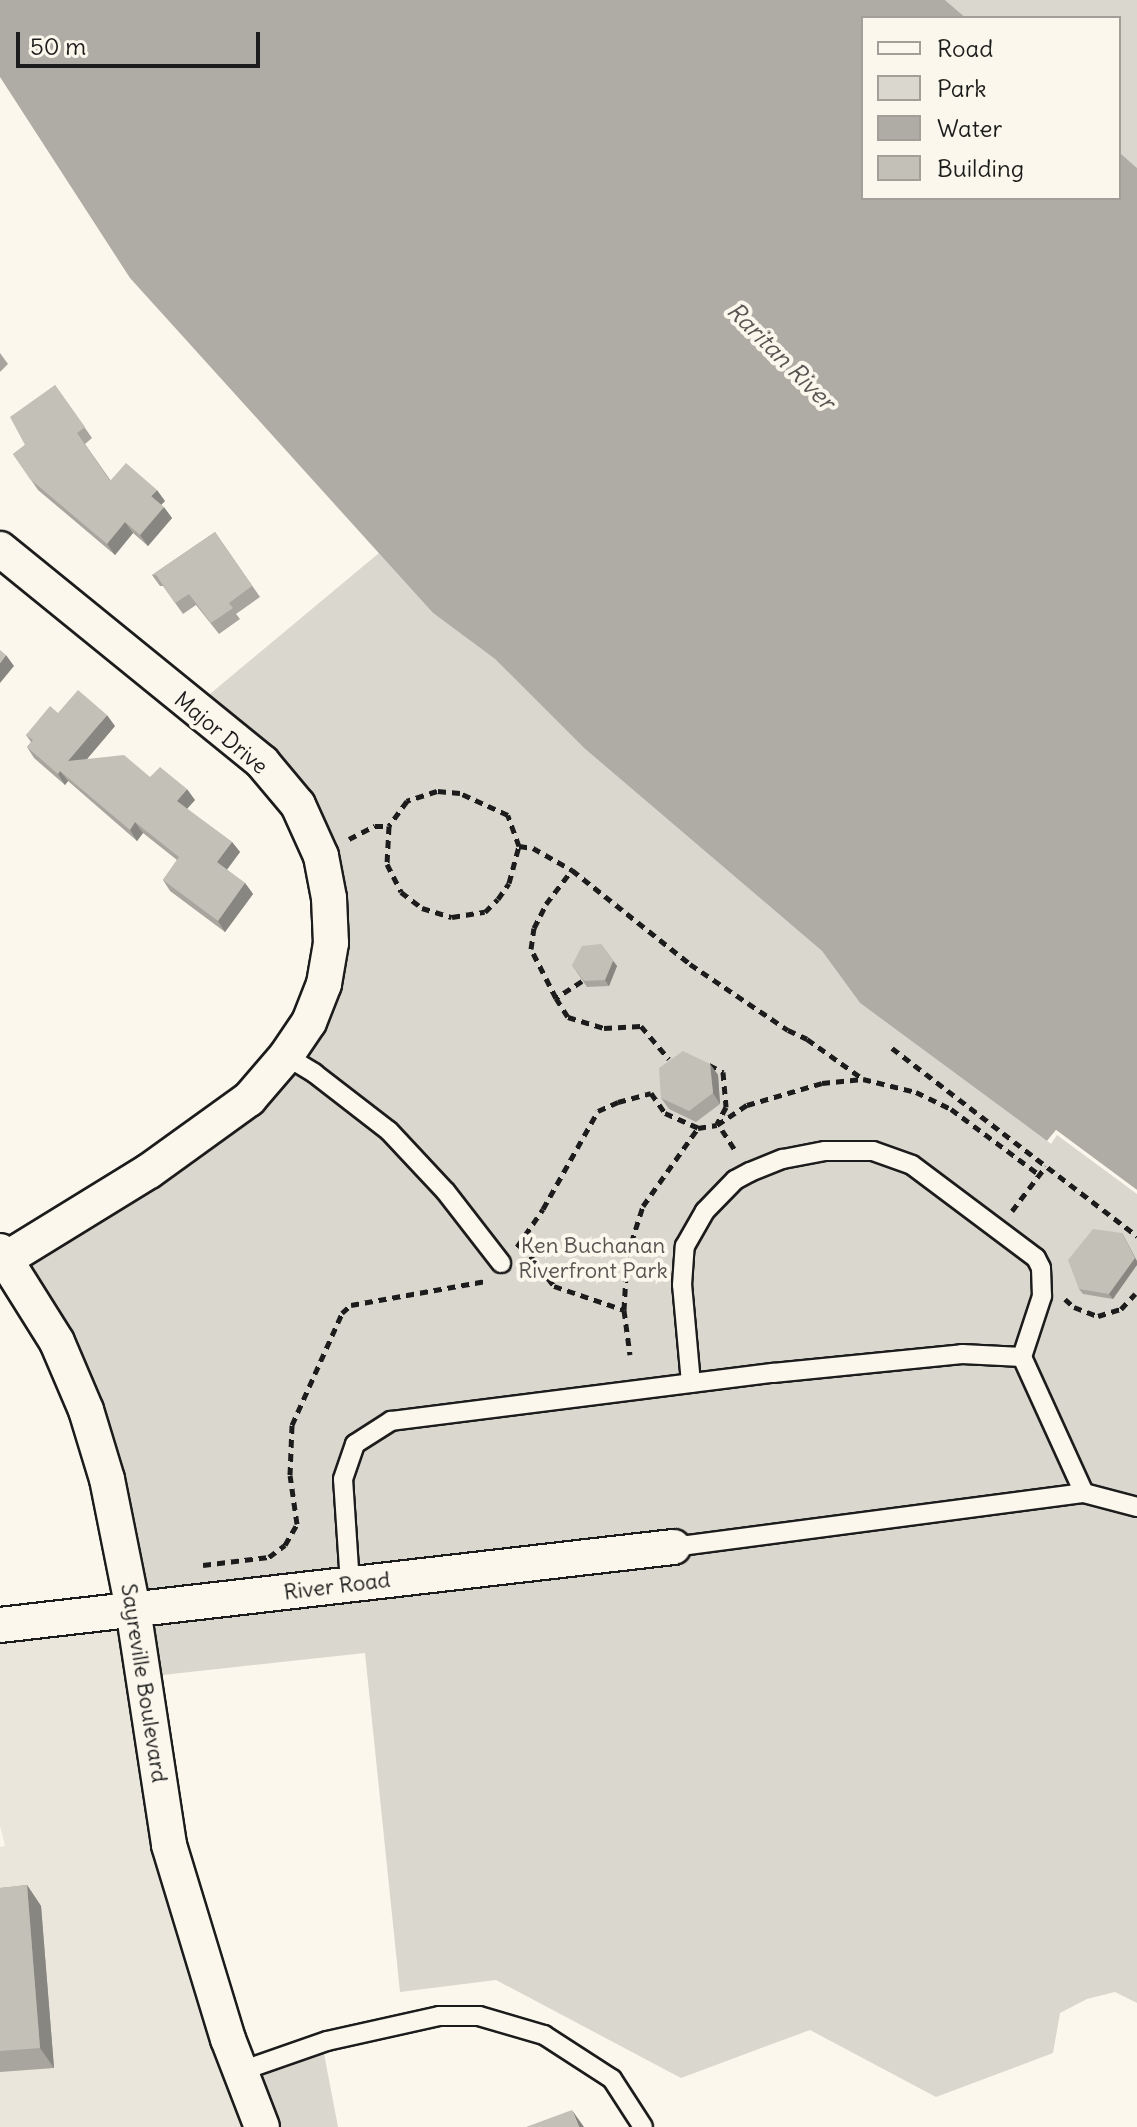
<!DOCTYPE html>
<style>
body{margin:0}
#map{position:relative;width:1137px;height:2127px;overflow:hidden;background:#fbf7ec;font-family:Delius,sans-serif}
div>[style]{position:absolute}
[style*='--x']{left:calc(var(--x)*1px);top:calc(var(--y)*1px);width:calc(var(--w)*1px);rotate:calc(var(--a)*1deg)}
.built>*{inset:0;background:#eae6dc}
.green>*{inset:0;background:#dad7ce}
.water>*{inset:0;background:#afaca5}
.pier>*{inset:0;background:#fbf7ec}
.path>*{height:5px;margin-top:-2.5px;transform-origin:0;background:repeating-linear-gradient(90deg,#1c1c1c 0 8px,transparent 0 14px)}
.roads{filter:drop-shadow(2px 0 #1c1c1c) drop-shadow(-2px 0 #1c1c1c) drop-shadow(0 2px #1c1c1c) drop-shadow(0 -2px #1c1c1c)}
.lane>*{height:18px;margin:-9px;padding:0 9px;transform-origin:9px;border-radius:9px;background:#fbf7ec}
.street>*{height:34px;margin:-17px;padding:0 17px;transform-origin:17px;border-radius:17px;background:#fbf7ec}
.wall>*{inset:0;background:#a8a59e}
.shaded-wall>*{inset:0;background:#888681}
.building>*{inset:0;background:#c3c0b8}
span{translate:-50% -50%;white-space:nowrap;text-align:center;line-height:1.15;-webkit-text-stroke:8px #fbf7ec;paint-order:stroke}
.street-label{font-size:22px;color:#1c1c1c}
.park-label{font-size:22px;color:#555451}
.water-label{font-size:24px;color:#575653;font-style:italic}
.legend{position:absolute;left:861px;top:16px;width:260px;height:184px;box-sizing:border-box;background:#fbf7ec;border:2px solid #a29f99;margin:0;padding:10px 14px;list-style:none;font-size:24px;color:#1c1c1c}
.legend li{display:flex;align-items:center;gap:16px;height:40px}
.legend b{width:40px;border:2px solid #a29f99}
.scale{position:absolute;left:16px;top:32px;width:244px;height:36px;box-sizing:border-box;border:4px solid #1c1c1c;border-top:0;padding-left:10px;font-size:24px;line-height:28px;white-space:nowrap;color:#1c1c1c;-webkit-text-stroke:6px #fbf7ec;paint-order:stroke}
</style>
<div id="map">
<div class="built">
<i style="clip-path:polygon(133px 1609px,169px 1845px,262px 2127px,0 2127px,0 1847px,5px 1846px,0 1826px,0 1625px)"></i>
</div>
<div class="green">
<i style="clip-path:polygon(945px 0,1137px 0,1137px 168px,1119px 152px,1119px 18px,966px 18px)"></i>
<i style="clip-path:polygon(379px 553px,433px 613px,495px 659px,584px 748px,822px 951px,860px 1003px,1047px 1141px,1056px 1130px,1137px 1190px,1137px 2003px,1115px 1992px,1087px 1999px,1060px 2013px,1053px 2053px,936px 2097px,810px 2030px,681px 2078px,496px 1980px,400px 1992px,365px 1653px,144px 1677px,107px 1479px,6px 1259px,286px 1056px,331px 943px,298px 805px,192px 709px)"></i>
<i style="clip-path:polygon(322px 2043px,338px 2127px,262px 2127px,241px 2071px)"></i>
</div>
<div class="water">
<i style="clip-path:polygon(0 0,945px 0,966px 18px,863px 18px,863px 198px,1119px 198px,1119px 152px,1137px 168px,1137px 1190px,1056px 1130px,1047px 1141px,860px 1003px,822px 951px,584px 748px,495px 659px,433px 613px,130px 278px,0 77px)"></i>
</div>
<div class="pier">
<i style="clip-path:polygon(1056px 1130px,1137px 1190px,1137px 1194px,1057px 1135px,1051px 1144px,1047px 1141px)"></i>
</div>
<div class="path">
<i style="--x:349;--y:839;--w:29;--a:-27"></i>
<i style="--x:375;--y:826;--w:14;--a:0"></i>
<i style="--x:519;--y:846;--w:33;--a:-110"></i>
<i style="--x:508;--y:815;--w:53;--a:-155.4"></i>
<i style="--x:460;--y:793;--w:23;--a:-175"></i>
<i style="--x:437;--y:791;--w:32;--a:162"></i>
<i style="--x:407;--y:801;--w:31;--a:126"></i>
<i style="--x:389;--y:826;--w:38;--a:93"></i>
<i style="--x:387;--y:864;--w:31;--a:63"></i>
<i style="--x:401;--y:892;--w:26;--a:37"></i>
<i style="--x:422;--y:908;--w:31;--a:17"></i>
<i style="--x:452;--y:917;--w:33;--a:-9"></i>
<i style="--x:485;--y:912;--w:18;--a:-45"></i>
<i style="--x:498;--y:899;--w:19;--a:-55"></i>
<i style="--x:509;--y:883;--w:38;--a:-75"></i>
<i style="--x:519;--y:846;--w:14;--a:8"></i>
<i style="--x:533;--y:848;--w:45;--a:29.4"></i>
<i style="--x:582;--y:981;--w:31;--a:147"></i>
<i style="--x:556;--y:998;--w:22;--a:58"></i>
<i style="--x:568;--y:1017;--w:38;--a:17"></i>
<i style="--x:604;--y:1028;--w:37;--a:-3"></i>
<i style="--x:641;--y:1026;--w:43;--a:49.7"></i>
<i style="--x:556;--y:998;--w:55;--a:-117"></i>
<i style="--x:531;--y:949;--w:21;--a:-82"></i>
<i style="--x:534;--y:928;--w:27;--a:-63"></i>
<i style="--x:546;--y:904;--w:43;--a:-52.6"></i>
<i style="--x:572;--y:870;--w:151;--a:38.5"></i>
<i style="--x:690;--y:964;--w:118;--a:34"></i>
<i style="--x:788;--y:1030;--w:21;--a:25"></i>
<i style="--x:807;--y:1039;--w:69;--a:35.5"></i>
<i style="--x:863;--y:1079;--w:55;--a:13.8"></i>
<i style="--x:916;--y:1092;--w:39;--a:26"></i>
<i style="--x:951;--y:1109;--w:111;--a:36.6"></i>
<i style="--x:892;--y:1048;--w:309;--a:37.5"></i>
<i style="--x:709;--y:1065;--w:16;--a:27"></i>
<i style="--x:723;--y:1072;--w:35;--a:85"></i>
<i style="--x:726;--y:1107;--w:19;--a:118"></i>
<i style="--x:722;--y:1130;--w:27;--a:57"></i>
<i style="--x:1012;--y:1211;--w:56;--a:-52.9"></i>
<i style="--x:522;--y:1245;--w:52;--a:52"></i>
<i style="--x:554;--y:1286;--w:74;--a:18.9"></i>
<i style="--x:624;--y:1310;--w:45;--a:82.4"></i>
<i style="--x:517;--y:1247;--w:46;--a:-55.6"></i>
<i style="--x:543;--y:1209;--w:112;--a:-60.7"></i>
<i style="--x:598;--y:1111;--w:22;--a:-24"></i>
<i style="--x:618;--y:1102;--w:34;--a:-15"></i>
<i style="--x:651;--y:1093;--w:24;--a:55"></i>
<i style="--x:665;--y:1113;--w:36;--a:24"></i>
<i style="--x:698;--y:1128;--w:19;--a:-9"></i>
<i style="--x:717;--y:1125;--w:36;--a:-34"></i>
<i style="--x:747;--y:1105;--w:78;--a:-16.3"></i>
<i style="--x:822;--y:1083;--w:41;--a:-5.6"></i>
<i style="--x:1065;--y:1299;--w:12;--a:42"></i>
<i style="--x:1074;--y:1307;--w:26;--a:21"></i>
<i style="--x:1098;--y:1316;--w:24;--a:-17"></i>
<i style="--x:1121;--y:1309;--w:21;--a:-47"></i>
<i style="--x:624;--y:1310;--w:54;--a:-86.8"></i>
<i style="--x:627;--y:1256;--w:52;--a:-72.3"></i>
<i style="--x:643;--y:1206;--w:95;--a:-54.8"></i>
<i style="--x:203;--y:1565;--w:66;--a:-6.9"></i>
<i style="--x:269;--y:1557;--w:20;--a:-37"></i>
<i style="--x:285;--y:1545;--w:24;--a:-60"></i>
<i style="--x:297;--y:1524;--w:49;--a:-98.1"></i>
<i style="--x:290;--y:1475;--w:50;--a:-87.7"></i>
<i style="--x:292;--y:1425;--w:123;--a:-65.9"></i>
<i style="--x:342;--y:1313;--w:12;--a:-42"></i>
<i style="--x:351;--y:1305;--w:137;--a:-10.1"></i>
</div>
<div class="roads">
<div class="lane">
<i style="--x:286;--y:1056;--w:33;--a:31"></i>
<i style="--x:314;--y:1073;--w:95;--a:37.7"></i>
<i style="--x:389;--y:1131;--w:83;--a:46.9"></i>
<i style="--x:446;--y:1192;--w:90;--a:52.2"></i>
<i style="--x:691;--y:1383;--w:98;--a:-95.2"></i>
<i style="--x:682;--y:1285;--w:39;--a:-86"></i>
<i style="--x:685;--y:1246;--w:40;--a:-60.3"></i>
<i style="--x:705;--y:1211;--w:43;--a:-45.9"></i>
<i style="--x:735;--y:1180;--w:17;--a:-28"></i>
<i style="--x:750;--y:1172;--w:35;--a:-22"></i>
<i style="--x:783;--y:1159;--w:43;--a:-10.8"></i>
<i style="--x:825;--y:1151;--w:48;--a:0"></i>
<i style="--x:873;--y:1151;--w:41;--a:19.7"></i>
<i style="--x:912;--y:1165;--w:155;--a:36.9"></i>
<i style="--x:1036;--y:1258;--w:11;--a:63"></i>
<i style="--x:1041;--y:1268;--w:28;--a:88"></i>
<i style="--x:1042;--y:1296;--w:64;--a:108.2"></i>
<i style="--x:673;--y:1547;--w:415;--a:-7.5"></i>
<i style="--x:1084;--y:1493;--w:55;--a:14.8"></i>
<i style="--x:350;--y:1584;--w:105;--a:-93.8"></i>
<i style="--x:343;--y:1479;--w:37;--a:-71"></i>
<i style="--x:355;--y:1444;--w:43;--a:-32.6"></i>
<i style="--x:391;--y:1421;--w:385;--a:-7.2"></i>
<i style="--x:773;--y:1373;--w:190;--a:-5.7"></i>
<i style="--x:962;--y:1354;--w:60;--a:2.9"></i>
<i style="--x:1022;--y:1357;--w:149;--a:65.5"></i>
<i style="--x:241;--y:2071;--w:91;--a:-19.2"></i>
<i style="--x:327;--y:2041;--w:115;--a:-12.6"></i>
<i style="--x:439;--y:2016;--w:40;--a:0"></i>
<i style="--x:479;--y:2016;--w:68;--a:16.3"></i>
<i style="--x:544;--y:2035;--w:81;--a:32.9"></i>
<i style="--x:612;--y:2079;--w:57;--a:57.1"></i>
</div>
<div class="street">
<i style="--x:0;--y:549;--w:338;--a:39.1"></i>
<i style="--x:262;--y:762;--w:56;--a:50.1"></i>
<i style="--x:298;--y:805;--w:56;--a:65.7"></i>
<i style="--x:321;--y:856;--w:43;--a:79.2"></i>
<i style="--x:329;--y:898;--w:45;--a:87.5"></i>
<i style="--x:331;--y:943;--w:42;--a:99.7"></i>
<i style="--x:324;--y:984;--w:41;--a:111.5"></i>
<i style="--x:309;--y:1022;--w:41;--a:124.1"></i>
<i style="--x:286;--y:1056;--w:57;--a:130.7"></i>
<i style="--x:249;--y:1099;--w:123;--a:144.2"></i>
<i style="--x:149;--y:1171;--w:168;--a:148.4"></i>
<i style="--x:0;--y:1251;--w:107;--a:57.9"></i>
<i style="--x:57;--y:1342;--w:74;--a:66.9"></i>
<i style="--x:86;--y:1410;--w:72;--a:73.1"></i>
<i style="--x:107;--y:1479;--w:133;--a:78.7"></i>
<i style="--x:133;--y:1609;--w:239;--a:81.3"></i>
<i style="--x:169;--y:1845;--w:203;--a:73.1"></i>
<i style="--x:228;--y:2039;--w:94;--a:68.9"></i>
<i style="--x:0;--y:1625;--w:678;--a:-6.61"></i>
</div>
</div>
<div class="wall">
<i style="clip-path:polygon(0 353px,8px 364px,0 372px)"></i>
<i style="clip-path:polygon(55px 385px,92px 438px,85px 444px,111px 481px,165px 501px,161px 505px,172px 518px,148px 546px,133px 533px,115px 555px,38px 490px,13px 454px,25px 445px)"></i>
<i style="clip-path:polygon(215px 532px,260px 597px,236px 614px,240px 619px,219px 634px,196px 605px,183px 614px,163px 586px,160px 586px,152px 575px)"></i>
<i style="clip-path:polygon(58px 713px,115px 726px,87px 759px,150px 777px,195px 800px,187px 809px,232px 842px,240px 852px,227px 870px,245px 883px,253px 894px,225px 932px,170px 891px,163px 880px,177px 860px,143px 833px,137px 841px,68px 781px,65px 785px,34px 758px,27px 747px,31px 742px,26px 735px)"></i>
<i style="clip-path:polygon(601px 944px,617px 966px,609px 986px,587px 987px,572px 965px)"></i>
<i style="clip-path:polygon(710px 1064px,718px 1075px,720px 1104px,696px 1122px,669px 1109px,661px 1098px)"></i>
<i style="clip-path:polygon(1126px 1239px,1113px 1299px,1083px 1294px,1079px 1289px)"></i>
<i style="clip-path:polygon(27px 1885px,41px 1906px,54px 2068px,0 2072px,0 1888px)"></i>
</div>
<div class="shaded-wall">
<i style="clip-path:polygon(157px 490px,165px 501px,159px 507px,151px 496px)"></i>
<i style="clip-path:polygon(164px 507px,172px 518px,148px 546px,140px 535px)"></i>
<i style="clip-path:polygon(125px 522px,133px 533px,115px 555px,107px 544px)"></i>
<i style="clip-path:polygon(6px 655px,14px 666px,0 683px,0 663px)"></i>
<i style="clip-path:polygon(107px 715px,115px 726px,76px 772px,68px 761px)"></i>
<i style="clip-path:polygon(60px 771px,68px 781px,65px 785px,58px 774px)"></i>
<i style="clip-path:polygon(187px 789px,195px 800px,184px 812px,177px 801px)"></i>
<i style="clip-path:polygon(135px 822px,143px 833px,137px 841px,130px 830px)"></i>
<i style="clip-path:polygon(232px 842px,240px 852px,224px 873px,217px 862px)"></i>
<i style="clip-path:polygon(245px 883px,253px 894px,225px 932px,218px 921px)"></i>
<i style="clip-path:polygon(613px 961px,617px 966px,609px 986px,605px 980px)"></i>
<i style="clip-path:polygon(710px 1064px,718px 1075px,720px 1104px,713px 1093px)"></i>
<i style="clip-path:polygon(1122px 1233px,1137px 1261px,1137px 1265px,1113px 1299px,1109px 1294px)"></i>
<i style="clip-path:polygon(27px 1885px,41px 1906px,54px 2068px,40px 2048px)"></i>
<i style="clip-path:polygon(572px 2110px,584px 2127px,579px 2127px)"></i>
</div>
<div class="building">
<i style="clip-path:polygon(55px 385px,85px 427px,77px 433px,110px 481px,126px 463px,157px 490px,151px 496px,164px 507px,140px 535px,125px 522px,107px 544px,30px 479px,13px 454px,25px 445px,10px 417px)"></i>
<i style="clip-path:polygon(215px 532px,252px 586px,229px 603px,233px 608px,211px 623px,189px 594px,175px 603px,156px 575px,152px 575px)"></i>
<i style="clip-path:polygon(0 650px,6px 655px,0 663px)"></i>
<i style="clip-path:polygon(78px 690px,107px 715px,68px 761px,124px 755px,150px 777px,160px 767px,187px 789px,177px 801px,232px 842px,217px 862px,245px 883px,218px 921px,163px 880px,179px 857px,135px 822px,130px 830px,60px 771px,58px 774px,27px 747px,33px 740px,26px 735px,50px 706px,58px 713px)"></i>
<i style="clip-path:polygon(601px 944px,613px 961px,605px 980px,584px 981px,572px 965px,582px 946px)"></i>
<i style="clip-path:polygon(683px 1051px,710px 1064px,713px 1093px,689px 1111px,661px 1098px,659px 1068px)"></i>
<i style="clip-path:polygon(1093px 1229px,1122px 1233px,1135px 1258px,1109px 1294px,1079px 1289px,1068px 1260px)"></i>
<i style="clip-path:polygon(27px 1885px,40px 2048px,0 2051px,0 1888px)"></i>
<i style="clip-path:polygon(572px 2110px,579px 2127px,526px 2127px)"></i>
</div>
<div class="street-label">
<span style="left:221px;top:733px;rotate:40deg">Major Drive</span>
<span style="left:337px;top:1586px;rotate:-7deg">River Road</span>
<span style="left:144px;top:1683px;rotate:81deg">Sayreville Boulevard</span>
</div>
<div class="park-label">
<span style="left:593px;top:1258px">Ken Buchanan<br>Riverfront Park</span>
</div>
<div class="water-label">
<span style="left:781px;top:356px;rotate:45deg">Raritan River</span>
</div>
<ul class="legend">
<li><b style="height:10px;background:#fbf7ec"></b>Road</li>
<li><b style="height:22px;background:#dad7ce"></b>Park</li>
<li><b style="height:22px;background:#afaca5"></b>Water</li>
<li><b style="height:22px;background:#c3c0b8"></b>Building</li>
</ul>
<div class="scale">50 m</div>
</div>
